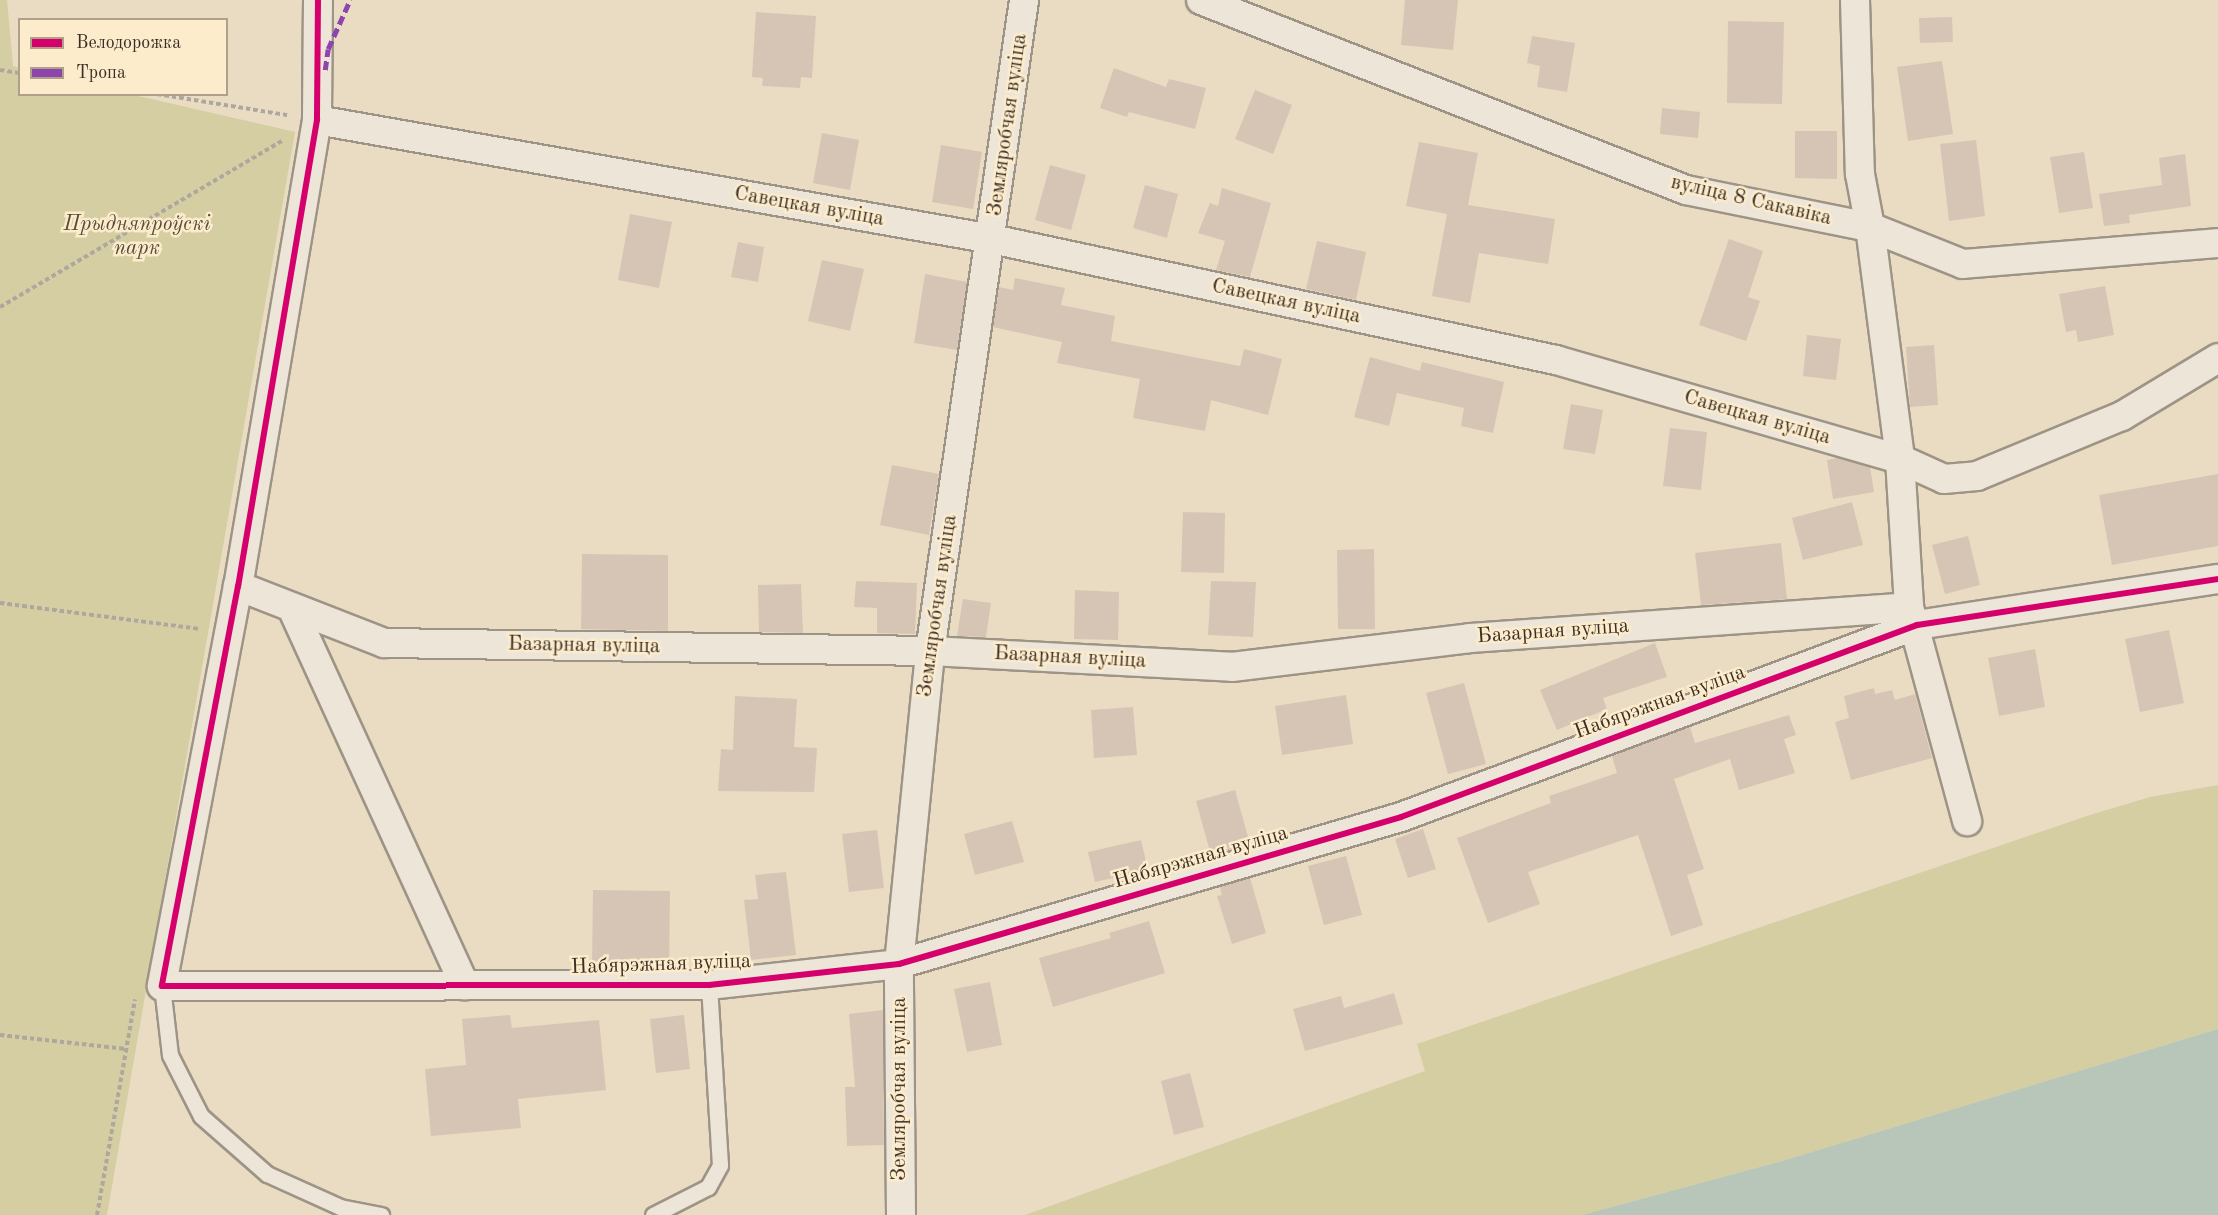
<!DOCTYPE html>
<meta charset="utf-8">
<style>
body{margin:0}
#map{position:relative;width:2218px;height:1215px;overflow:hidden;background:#e9dcc2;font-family:"Old Standard TT",serif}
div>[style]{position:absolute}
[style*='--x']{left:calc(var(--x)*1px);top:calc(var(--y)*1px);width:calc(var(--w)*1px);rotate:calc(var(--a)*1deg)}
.green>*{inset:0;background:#d4cea2}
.water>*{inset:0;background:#b7c6b9}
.building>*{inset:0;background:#d6c5b4}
.path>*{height:4px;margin-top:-2px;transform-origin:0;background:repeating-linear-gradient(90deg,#aea79d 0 4.5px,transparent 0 7.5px)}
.roads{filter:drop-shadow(2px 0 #9e9486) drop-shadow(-2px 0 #9e9486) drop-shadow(0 2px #9e9486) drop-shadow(0 -2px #9e9486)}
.lane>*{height:15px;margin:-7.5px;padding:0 7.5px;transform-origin:7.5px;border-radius:7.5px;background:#ece5d8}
.street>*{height:28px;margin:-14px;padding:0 14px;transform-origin:14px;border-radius:14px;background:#ece5d8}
.quiet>*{height:4.5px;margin-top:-2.25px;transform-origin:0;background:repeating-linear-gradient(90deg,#8e44ad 0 9px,transparent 0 13.5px)}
.cycleway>*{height:6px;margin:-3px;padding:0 3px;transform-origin:3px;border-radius:3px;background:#d6006c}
span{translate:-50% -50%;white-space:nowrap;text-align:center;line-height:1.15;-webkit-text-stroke:5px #fceccc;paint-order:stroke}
.street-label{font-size:21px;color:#3b2e26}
.park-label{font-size:21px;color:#564c3a;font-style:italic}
.legend{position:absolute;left:18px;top:18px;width:210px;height:78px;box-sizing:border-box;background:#fceccc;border:2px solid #afa08a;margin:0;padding:8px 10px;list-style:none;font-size:18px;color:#3b2e26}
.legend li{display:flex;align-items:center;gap:12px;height:30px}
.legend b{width:30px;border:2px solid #afa08a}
</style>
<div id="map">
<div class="green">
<i style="clip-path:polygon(0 0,7px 0,13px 66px,19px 68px,20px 94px,134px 95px,295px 132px,107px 1215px,0 1215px)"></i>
<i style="clip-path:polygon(2218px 785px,2218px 1029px,1782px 1161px,1582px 1215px,1025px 1215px,1425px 1071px,1417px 1044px,2090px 815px,2150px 797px)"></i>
</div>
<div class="water">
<i style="clip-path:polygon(2218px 1029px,2218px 1215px,1582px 1215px,1782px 1161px)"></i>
</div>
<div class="building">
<i style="clip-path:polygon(1405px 0,1458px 0,1453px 50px,1401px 45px)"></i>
<i style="clip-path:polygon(756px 12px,816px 16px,812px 78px,801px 77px,800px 88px,762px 86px,763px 78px,752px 77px)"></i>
<i style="clip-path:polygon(1952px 17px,1953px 42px,1920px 43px,1919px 18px)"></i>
<i style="clip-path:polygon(1728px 21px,1784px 22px,1782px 104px,1727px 103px)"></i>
<i style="clip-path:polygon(1532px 36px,1575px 43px,1567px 92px,1537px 87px,1540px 66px,1527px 63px)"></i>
<i style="clip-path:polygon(1942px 61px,1953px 134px,1908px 141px,1897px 67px)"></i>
<i style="clip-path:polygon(1114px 68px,1166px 87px,1169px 79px,1206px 88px,1195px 129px,1129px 112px,1127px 117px,1100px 108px)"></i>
<i style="clip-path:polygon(1255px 90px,1292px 105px,1273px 154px,1235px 139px)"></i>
<i style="clip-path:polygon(1662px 108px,1700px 112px,1698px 138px,1660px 134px)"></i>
<i style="clip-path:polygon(1795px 131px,1837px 131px,1837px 179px,1795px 178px)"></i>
<i style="clip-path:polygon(822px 133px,859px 140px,850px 190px,813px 183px)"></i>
<i style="clip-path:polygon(1976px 140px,1985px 216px,1949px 221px,1940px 144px)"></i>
<i style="clip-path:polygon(1419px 142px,1478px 153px,1468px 205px,1555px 219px,1548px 264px,1479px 253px,1470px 303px,1432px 296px,1447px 214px,1406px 206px)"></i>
<i style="clip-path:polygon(941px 145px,982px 152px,973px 209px,932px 202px)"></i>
<i style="clip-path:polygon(2084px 152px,2093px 208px,2059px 213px,2050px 157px)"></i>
<i style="clip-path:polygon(2185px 154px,2191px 206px,2129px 215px,2130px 223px,2104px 226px,2099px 194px,2162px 185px,2159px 158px)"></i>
<i style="clip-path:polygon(1050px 165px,1086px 175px,1071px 230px,1035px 220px)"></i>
<i style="clip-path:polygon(1145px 185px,1178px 194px,1167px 238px,1133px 228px)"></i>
<i style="clip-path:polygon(1222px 188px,1271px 203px,1250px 277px,1216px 270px,1225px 241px,1198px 233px,1210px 203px,1218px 206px)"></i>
<i style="clip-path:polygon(630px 214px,672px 222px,659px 288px,618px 280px)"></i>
<i style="clip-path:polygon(1729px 239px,1763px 251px,1748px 297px,1760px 301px,1746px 341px,1699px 325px)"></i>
<i style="clip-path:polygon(1317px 241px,1366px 252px,1356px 300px,1306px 289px)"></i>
<i style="clip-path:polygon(738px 242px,764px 247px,758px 282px,731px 277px)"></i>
<i style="clip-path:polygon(822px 260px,864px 269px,850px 331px,808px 321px)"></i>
<i style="clip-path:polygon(925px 274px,967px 282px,957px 350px,914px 343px)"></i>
<i style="clip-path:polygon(1015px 278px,1065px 288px,1061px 305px,1115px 316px,1111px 341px,1240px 366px,1244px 349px,1282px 359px,1268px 415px,1211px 400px,1205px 431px,1133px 418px,1140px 379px,1057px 363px,1062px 342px,993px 327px,999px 287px,1013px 290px)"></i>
<i style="clip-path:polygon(2105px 286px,2114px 335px,2078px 342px,2076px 330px,2066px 332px,2059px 294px)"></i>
<i style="clip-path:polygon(1807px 335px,1841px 339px,1836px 380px,1803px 376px)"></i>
<i style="clip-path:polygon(1934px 345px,1938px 405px,1910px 407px,1906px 347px)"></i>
<i style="clip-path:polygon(1370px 357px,1420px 371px,1422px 362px,1504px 382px,1493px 433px,1461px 426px,1464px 408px,1397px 393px,1389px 426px,1354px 417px)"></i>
<i style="clip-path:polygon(1571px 404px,1603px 410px,1595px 454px,1563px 449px)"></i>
<i style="clip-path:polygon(1670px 428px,1707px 432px,1701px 490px,1663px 486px)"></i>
<i style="clip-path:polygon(1837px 458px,1870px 467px,1874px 492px,1833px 499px,1827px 460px)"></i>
<i style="clip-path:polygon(892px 465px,939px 474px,929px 535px,880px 525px)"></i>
<i style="clip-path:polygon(2218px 474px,2218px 546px,2112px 565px,2099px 495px)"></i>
<i style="clip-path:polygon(1852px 502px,1863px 545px,1803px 560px,1792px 518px)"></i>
<i style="clip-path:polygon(1183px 512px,1225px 513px,1224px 573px,1181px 572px)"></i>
<i style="clip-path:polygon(1968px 536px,1980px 585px,1945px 594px,1932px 545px)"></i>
<i style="clip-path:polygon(1781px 543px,1787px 599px,1701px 605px,1695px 553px)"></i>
<i style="clip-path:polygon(1374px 549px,1375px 629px,1338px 629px,1337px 550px)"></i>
<i style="clip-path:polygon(582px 554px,668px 555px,668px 631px,581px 629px)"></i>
<i style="clip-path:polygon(856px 581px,917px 583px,915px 634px,877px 633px,877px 608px,854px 607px)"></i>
<i style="clip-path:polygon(1211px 581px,1256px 582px,1253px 637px,1208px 635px)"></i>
<i style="clip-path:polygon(801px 584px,803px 633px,759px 632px,758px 585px)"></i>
<i style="clip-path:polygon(1075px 590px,1119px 592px,1118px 640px,1074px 639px)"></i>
<i style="clip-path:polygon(963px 599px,991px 603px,986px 637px,957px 636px)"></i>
<i style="clip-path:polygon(2169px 630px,2184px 703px,2140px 712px,2125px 639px)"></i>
<i style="clip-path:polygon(1655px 643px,1667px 677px,1603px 698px,1607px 709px,1557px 730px,1540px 690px)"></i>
<i style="clip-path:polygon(2035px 649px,2045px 707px,1999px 716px,1988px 658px)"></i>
<i style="clip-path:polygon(1464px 683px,1486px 764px,1448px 774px,1426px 693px)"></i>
<i style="clip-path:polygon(1874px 688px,1875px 694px,1892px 690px,1895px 700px,1915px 694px,1932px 758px,1851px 780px,1835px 722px,1849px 718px,1844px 696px)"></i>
<i style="clip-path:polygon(1346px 695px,1353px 744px,1282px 755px,1275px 706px)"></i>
<i style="clip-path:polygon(735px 696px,797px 699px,794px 747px,817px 748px,814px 792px,718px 791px,721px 749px,733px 750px)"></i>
<i style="clip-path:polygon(1133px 707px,1137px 755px,1094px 758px,1091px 710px)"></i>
<i style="clip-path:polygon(1789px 715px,1796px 735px,1784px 739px,1795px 773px,1739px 790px,1730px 759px,1674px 779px,1704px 869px,1687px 875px,1703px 925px,1671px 936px,1638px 835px,1528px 872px,1540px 904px,1488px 923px,1457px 838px,1551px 803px,1549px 796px,1617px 773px,1612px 756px,1690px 727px,1695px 743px)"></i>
<i style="clip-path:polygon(1235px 790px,1250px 844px,1211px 855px,1196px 801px)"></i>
<i style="clip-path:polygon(1012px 821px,1024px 862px,975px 875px,964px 834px)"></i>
<i style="clip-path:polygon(1423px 829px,1436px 869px,1408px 878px,1395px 839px)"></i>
<i style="clip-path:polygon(877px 830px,884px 888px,849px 892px,842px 834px)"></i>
<i style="clip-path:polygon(1141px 840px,1148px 870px,1095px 882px,1088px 852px)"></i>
<i style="clip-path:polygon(1346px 856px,1362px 915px,1324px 925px,1308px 866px)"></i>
<i style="clip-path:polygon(786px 872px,796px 955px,751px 960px,744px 900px,758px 899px,755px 875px)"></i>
<i style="clip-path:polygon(1250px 878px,1266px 933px,1232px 944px,1217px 896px,1222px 895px,1220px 887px)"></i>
<i style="clip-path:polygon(593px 890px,670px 891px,669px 968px,592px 967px)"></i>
<i style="clip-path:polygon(1149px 921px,1165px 973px,1053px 1007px,1039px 958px,1111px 938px,1109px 933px)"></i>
<i style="clip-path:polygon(990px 982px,1002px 1045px,967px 1052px,954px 989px)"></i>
<i style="clip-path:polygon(1394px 993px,1403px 1024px,1305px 1051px,1293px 1009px,1341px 996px,1344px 1008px)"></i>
<i style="clip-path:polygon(883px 1010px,884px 1145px,847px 1146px,845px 1087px,855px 1087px,849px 1014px)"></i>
<i style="clip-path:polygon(510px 1015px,512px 1028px,599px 1020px,606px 1090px,518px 1099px,521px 1128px,431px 1136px,425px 1069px,466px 1065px,462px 1019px)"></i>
<i style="clip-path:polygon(684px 1015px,690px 1069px,656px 1073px,650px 1019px)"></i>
<i style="clip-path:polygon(1190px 1073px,1204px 1127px,1174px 1135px,1161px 1081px)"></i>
</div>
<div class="path">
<i style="--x:0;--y:70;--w:20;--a:9"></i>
<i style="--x:157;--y:94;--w:132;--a:9.2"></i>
<i style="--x:0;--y:307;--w:329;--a:-30.5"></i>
<i style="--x:0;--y:603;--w:201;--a:7.4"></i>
<i style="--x:0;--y:1035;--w:127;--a:6.3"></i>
<i style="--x:97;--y:1215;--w:219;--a:-80"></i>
</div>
<div class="roads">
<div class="lane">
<i style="--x:162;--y:986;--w:69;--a:83.4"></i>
<i style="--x:170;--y:1055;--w:68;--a:63.1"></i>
<i style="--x:201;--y:1116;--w:88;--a:41.3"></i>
<i style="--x:267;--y:1174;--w:80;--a:24.3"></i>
<i style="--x:340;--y:1207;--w:42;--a:11"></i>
<i style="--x:653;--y:1215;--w:62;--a:-27"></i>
<i style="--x:708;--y:1187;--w:25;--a:-61"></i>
<i style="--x:720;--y:1165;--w:180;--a:-93.5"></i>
</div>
<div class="street">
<i style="--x:318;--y:0;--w:120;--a:90.5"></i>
<i style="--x:317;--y:120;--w:473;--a:99.6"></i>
<i style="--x:238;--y:586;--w:407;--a:100.8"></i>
<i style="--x:162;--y:986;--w:547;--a:-0.1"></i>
<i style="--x:709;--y:985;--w:191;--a:-6.3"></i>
<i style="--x:899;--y:964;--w:523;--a:-16.32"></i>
<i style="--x:1401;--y:817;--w:551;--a:-20.41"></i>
<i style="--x:1917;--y:625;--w:304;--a:-8.7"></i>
<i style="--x:1201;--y:0;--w:521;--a:21.39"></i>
<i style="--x:1686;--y:190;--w:188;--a:11.4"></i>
<i style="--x:1870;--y:227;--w:100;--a:21.7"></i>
<i style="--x:1963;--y:264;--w:256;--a:-4.7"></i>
<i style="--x:1855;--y:0;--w:174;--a:88.4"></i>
<i style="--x:1860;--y:174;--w:54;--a:79.3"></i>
<i style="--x:1870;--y:227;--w:234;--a:82.6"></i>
<i style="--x:1900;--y:459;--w:148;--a:86.5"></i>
<i style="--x:1909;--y:607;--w:222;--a:74.8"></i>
<i style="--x:317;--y:120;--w:685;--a:10"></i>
<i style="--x:992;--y:239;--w:577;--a:12.11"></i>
<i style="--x:1556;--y:360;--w:358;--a:16.1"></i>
<i style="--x:1900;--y:459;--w:48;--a:24.4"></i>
<i style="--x:1944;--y:479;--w:33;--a:-5"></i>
<i style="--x:1977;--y:476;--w:157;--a:-22.5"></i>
<i style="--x:2122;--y:416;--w:112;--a:-31.1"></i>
<i style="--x:238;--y:586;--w:157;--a:21.3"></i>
<i style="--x:384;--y:643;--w:546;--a:0.84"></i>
<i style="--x:930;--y:651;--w:302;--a:3"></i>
<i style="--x:1232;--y:667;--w:240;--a:-6.9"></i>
<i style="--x:1470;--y:638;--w:440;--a:-4"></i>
<i style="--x:292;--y:608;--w:415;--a:65.4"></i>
<i style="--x:901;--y:1215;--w:251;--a:-90.5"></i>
<i style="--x:899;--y:964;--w:315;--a:-84.3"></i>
<i style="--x:930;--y:651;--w:658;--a:-81.78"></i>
</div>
</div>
<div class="quiet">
<i style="--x:325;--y:70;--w:21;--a:-82"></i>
<i style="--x:328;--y:49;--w:54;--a:-65.8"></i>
</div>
<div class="cycleway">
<i style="--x:318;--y:0;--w:120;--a:90.5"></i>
<i style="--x:317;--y:120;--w:473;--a:99.6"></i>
<i style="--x:238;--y:586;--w:407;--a:100.8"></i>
<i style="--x:162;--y:986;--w:547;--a:-0.1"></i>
<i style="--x:709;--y:985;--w:191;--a:-6.3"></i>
<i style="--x:899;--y:964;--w:523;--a:-16.32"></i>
<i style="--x:1401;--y:817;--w:551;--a:-20.41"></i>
<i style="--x:1917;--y:625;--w:304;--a:-8.7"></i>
</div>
<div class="street-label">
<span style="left:1008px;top:125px;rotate:-82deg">Земляробчая вуліца</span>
<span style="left:1751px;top:201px;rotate:13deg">вуліца 8 Сакавіка</span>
<span style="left:809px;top:207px;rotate:10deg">Савецкая вуліца</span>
<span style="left:1286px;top:302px;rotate:12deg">Савецкая вуліца</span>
<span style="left:1757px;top:418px;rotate:16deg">Савецкая вуліца</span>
<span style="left:938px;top:606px;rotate:-82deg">Земляробчая вуліца</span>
<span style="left:1553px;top:632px;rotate:-4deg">Базарная вуліца</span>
<span style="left:584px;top:646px;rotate:1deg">Базарная вуліца</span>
<span style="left:1070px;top:658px;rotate:3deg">Базарная вуліца</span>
<span style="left:1660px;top:703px;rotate:-20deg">Набярэжная вуліца</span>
<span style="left:1201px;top:858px;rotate:-16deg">Набярэжная вуліца</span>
<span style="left:661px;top:965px;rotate:-2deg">Набярэжная вуліца</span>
<span style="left:900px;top:1089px;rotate:-90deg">Земляробчая вуліца</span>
</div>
<div class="park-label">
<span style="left:137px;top:237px">Прыдняпроўскі<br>парк</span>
</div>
<ul class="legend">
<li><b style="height:8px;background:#d6006c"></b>Велодорожка</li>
<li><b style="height:8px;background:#8e44ad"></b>Тропа</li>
</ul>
</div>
